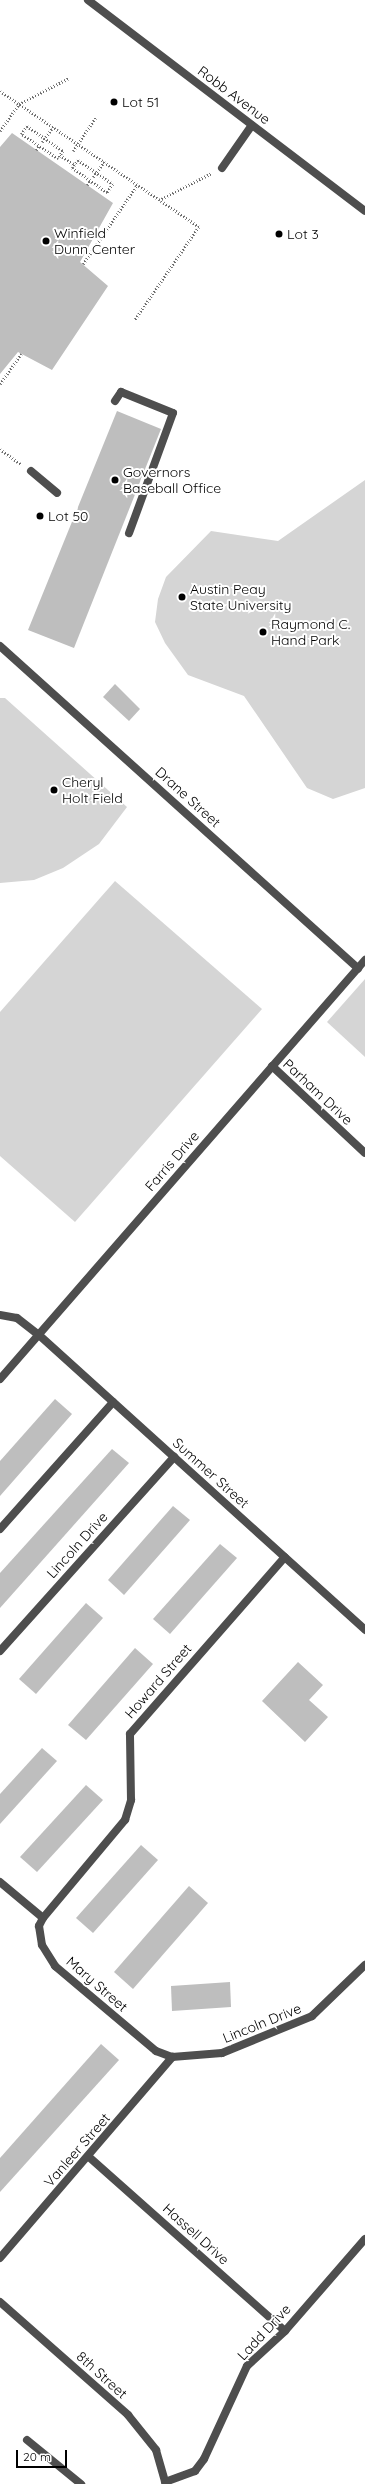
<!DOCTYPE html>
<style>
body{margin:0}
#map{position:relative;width:365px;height:2484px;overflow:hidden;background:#fff;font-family:Quicksand,sans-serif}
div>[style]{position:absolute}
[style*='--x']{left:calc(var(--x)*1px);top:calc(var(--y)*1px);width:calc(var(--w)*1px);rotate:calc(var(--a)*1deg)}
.green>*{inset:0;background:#d5d5d5}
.building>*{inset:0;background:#bebebe}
.path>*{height:2.5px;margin-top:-1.25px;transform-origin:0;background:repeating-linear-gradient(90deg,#707070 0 1px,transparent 0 3px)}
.lane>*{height:8px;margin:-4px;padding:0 4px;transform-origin:4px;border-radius:4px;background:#4e4e4e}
.street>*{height:8px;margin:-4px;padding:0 4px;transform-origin:4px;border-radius:4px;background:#4e4e4e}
.dots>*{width:11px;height:11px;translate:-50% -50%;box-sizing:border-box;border:2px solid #fff;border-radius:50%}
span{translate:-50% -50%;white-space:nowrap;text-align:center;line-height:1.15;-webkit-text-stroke:4px #fff;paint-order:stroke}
.street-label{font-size:14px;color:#000}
.poi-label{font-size:14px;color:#000}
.left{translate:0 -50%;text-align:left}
.scale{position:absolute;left:16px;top:2450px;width:51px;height:18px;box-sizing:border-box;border:2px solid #000;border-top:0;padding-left:5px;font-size:12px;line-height:14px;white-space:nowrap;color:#000;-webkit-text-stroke:3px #fff;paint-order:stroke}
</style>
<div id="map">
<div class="green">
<i style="clip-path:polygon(365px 480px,365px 788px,333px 799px,307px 788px,244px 696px,188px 675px,165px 643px,155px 622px,158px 599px,166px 577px,211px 531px,278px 541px)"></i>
<i style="clip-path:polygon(0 698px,5px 698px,127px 807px,99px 844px,63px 868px,34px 880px,0 883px)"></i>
<i style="clip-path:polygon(115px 881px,262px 1009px,75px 1222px,0 1156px,0 1012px)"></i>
<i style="clip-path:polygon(365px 979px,365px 1057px,327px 1022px)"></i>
</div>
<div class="building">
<i style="clip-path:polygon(12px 133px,113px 203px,80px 262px,108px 286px,52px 370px,18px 352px,0 374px,0 147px)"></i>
<i style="clip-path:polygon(117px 411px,161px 429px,74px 648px,28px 630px)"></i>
<i style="clip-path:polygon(115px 684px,140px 709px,129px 721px,103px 697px)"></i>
<i style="clip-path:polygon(55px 1399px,72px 1414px,0 1496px,0 1461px)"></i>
<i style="clip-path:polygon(112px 1449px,129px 1463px,0 1608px,0 1573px)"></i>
<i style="clip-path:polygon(173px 1506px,190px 1520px,124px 1595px,108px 1580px)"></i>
<i style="clip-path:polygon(220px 1544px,237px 1558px,170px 1634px,153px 1619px)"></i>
<i style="clip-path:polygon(86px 1603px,103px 1618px,36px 1694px,19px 1679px)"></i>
<i style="clip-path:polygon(135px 1648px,153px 1664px,86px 1740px,68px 1725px)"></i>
<i style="clip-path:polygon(298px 1662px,323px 1685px,309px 1700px,328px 1717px,305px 1742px,262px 1701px)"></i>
<i style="clip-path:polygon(42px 1748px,57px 1761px,0 1824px,0 1794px)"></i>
<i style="clip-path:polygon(86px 1785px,103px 1800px,37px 1872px,20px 1857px)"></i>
<i style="clip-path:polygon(141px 1845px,158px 1860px,93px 1933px,76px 1918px)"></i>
<i style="clip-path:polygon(189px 1886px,208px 1903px,133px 1989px,114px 1972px)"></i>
<i style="clip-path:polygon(230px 1982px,231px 2007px,172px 2011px,171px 1986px)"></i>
<i style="clip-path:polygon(101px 2044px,119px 2060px,0 2192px,0 2158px)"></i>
</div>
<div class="path">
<i style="--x:0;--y:91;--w:241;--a:34.3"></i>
<i style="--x:199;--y:227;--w:113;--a:124.5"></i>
<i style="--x:27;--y:126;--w:44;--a:34.8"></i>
<i style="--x:63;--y:151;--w:9;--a:122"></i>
<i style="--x:58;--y:159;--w:45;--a:-146"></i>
<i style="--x:21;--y:134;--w:10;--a:-53"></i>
<i style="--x:0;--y:131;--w:33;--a:-55"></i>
<i style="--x:19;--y:104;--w:56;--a:-27.5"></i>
<i style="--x:42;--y:142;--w:19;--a:-54"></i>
<i style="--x:36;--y:150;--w:5;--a:-53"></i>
<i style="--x:73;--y:151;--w:41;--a:-55.9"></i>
<i style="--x:60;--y:155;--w:18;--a:34"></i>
<i style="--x:78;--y:160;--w:42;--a:34.4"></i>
<i style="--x:113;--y:184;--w:11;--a:124"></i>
<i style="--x:107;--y:193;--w:43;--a:-144.5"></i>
<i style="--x:72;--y:168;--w:10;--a:-53"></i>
<i style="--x:93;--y:177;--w:19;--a:-54"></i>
<i style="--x:87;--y:185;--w:5;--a:-53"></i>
<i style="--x:159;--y:200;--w:59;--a:-27"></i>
<i style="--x:83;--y:264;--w:96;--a:-55.6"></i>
<i style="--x:0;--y:384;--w:37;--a:-55"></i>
<i style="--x:0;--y:449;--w:26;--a:36"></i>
</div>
<div class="lane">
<i style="--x:222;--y:168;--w:52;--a:-55.1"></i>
<i style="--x:115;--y:401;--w:11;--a:-56"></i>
<i style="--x:121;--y:392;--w:56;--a:22"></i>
<i style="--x:173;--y:413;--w:128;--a:110.1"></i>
<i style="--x:31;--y:471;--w:34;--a:40"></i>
<i style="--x:0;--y:1315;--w:17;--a:10"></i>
<i style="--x:17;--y:1318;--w:28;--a:38"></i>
<i style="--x:0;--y:1529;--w:170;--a:-48.3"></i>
<i style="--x:27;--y:2440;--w:70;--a:39.2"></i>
</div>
<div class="street">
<i style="--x:88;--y:0;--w:348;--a:37.3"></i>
<i style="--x:0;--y:646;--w:482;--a:42"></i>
<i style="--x:272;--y:1066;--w:127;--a:43.1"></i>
<i style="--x:39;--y:1335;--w:440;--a:42.1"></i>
<i style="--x:0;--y:1379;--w:556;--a:-48.94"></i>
<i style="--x:0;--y:1651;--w:261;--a:-48.1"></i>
<i style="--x:0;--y:1882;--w:56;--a:39.9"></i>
<i style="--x:43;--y:1918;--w:9;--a:117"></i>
<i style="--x:39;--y:1926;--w:19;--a:81"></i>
<i style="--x:42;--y:1945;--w:25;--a:58"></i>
<i style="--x:55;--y:1966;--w:132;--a:40.1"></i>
<i style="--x:156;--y:2051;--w:17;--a:21"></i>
<i style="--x:172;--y:2057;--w:50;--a:-4.6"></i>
<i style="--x:222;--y:2053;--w:97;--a:-22.3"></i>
<i style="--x:312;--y:2016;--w:74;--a:-43.9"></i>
<i style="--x:43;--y:1918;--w:128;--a:-50.1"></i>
<i style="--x:125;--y:1820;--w:21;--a:-73"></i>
<i style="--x:131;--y:1800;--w:66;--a:-90.9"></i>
<i style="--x:130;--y:1734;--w:235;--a:-48.8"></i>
<i style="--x:89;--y:2157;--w:262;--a:41.6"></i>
<i style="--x:0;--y:2258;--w:265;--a:-49.4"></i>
<i style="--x:0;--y:2302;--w:171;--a:41.4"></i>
<i style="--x:128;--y:2415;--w:45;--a:51.3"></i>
<i style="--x:156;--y:2450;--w:35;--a:74"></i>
<i style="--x:165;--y:2482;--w:32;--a:-20"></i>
<i style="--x:195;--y:2471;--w:15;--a:-53"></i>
<i style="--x:204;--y:2459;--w:102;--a:-65.2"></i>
<i style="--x:247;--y:2366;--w:52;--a:-42.6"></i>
<i style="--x:285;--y:2331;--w:122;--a:-49"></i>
</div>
<div class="dots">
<i style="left:114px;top:102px;background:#000"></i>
<i style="left:279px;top:234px;background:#000"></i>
<i style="left:46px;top:241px;background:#000"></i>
<i style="left:115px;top:480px;background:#000"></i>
<i style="left:40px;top:516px;background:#000"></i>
<i style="left:182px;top:597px;background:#000"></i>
<i style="left:263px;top:632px;background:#000"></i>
<i style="left:54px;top:790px;background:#000"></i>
</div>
<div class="street-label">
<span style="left:234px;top:95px;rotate:37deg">Robb Avenue</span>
<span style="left:188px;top:797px;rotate:42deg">Drane Street</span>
<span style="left:318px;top:1092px;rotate:43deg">Parham Drive</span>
<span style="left:172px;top:1161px;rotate:-49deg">Farris Drive</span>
<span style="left:211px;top:1473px;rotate:42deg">Summer Street</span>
<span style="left:77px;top:1545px;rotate:-48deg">Lincoln Drive</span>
<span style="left:158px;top:1681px;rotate:-49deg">Howard Street</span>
<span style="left:97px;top:1984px;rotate:41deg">Mary Street</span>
<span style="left:262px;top:2023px;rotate:-22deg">Lincoln Drive</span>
<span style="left:77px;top:2150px;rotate:-49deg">Vanleer Street</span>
<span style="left:196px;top:2234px;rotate:42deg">Hassell Drive</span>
<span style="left:264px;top:2332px;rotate:-47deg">Ladd Drive</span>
<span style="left:102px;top:2375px;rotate:42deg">8th Street</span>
</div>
<div class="poi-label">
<span class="left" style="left:122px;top:102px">Lot 51</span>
<span class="left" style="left:54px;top:241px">Winfield<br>Dunn Center</span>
<span class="left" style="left:287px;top:234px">Lot 3</span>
<span class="left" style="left:123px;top:480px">Governors<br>Baseball Office</span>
<span class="left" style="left:48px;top:516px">Lot 50</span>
<span class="left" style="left:190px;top:597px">Austin Peay<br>State University</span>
<span class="left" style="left:271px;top:632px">Raymond C.<br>Hand Park</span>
<span class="left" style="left:62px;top:790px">Cheryl<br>Holt Field</span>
</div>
<div class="scale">20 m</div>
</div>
